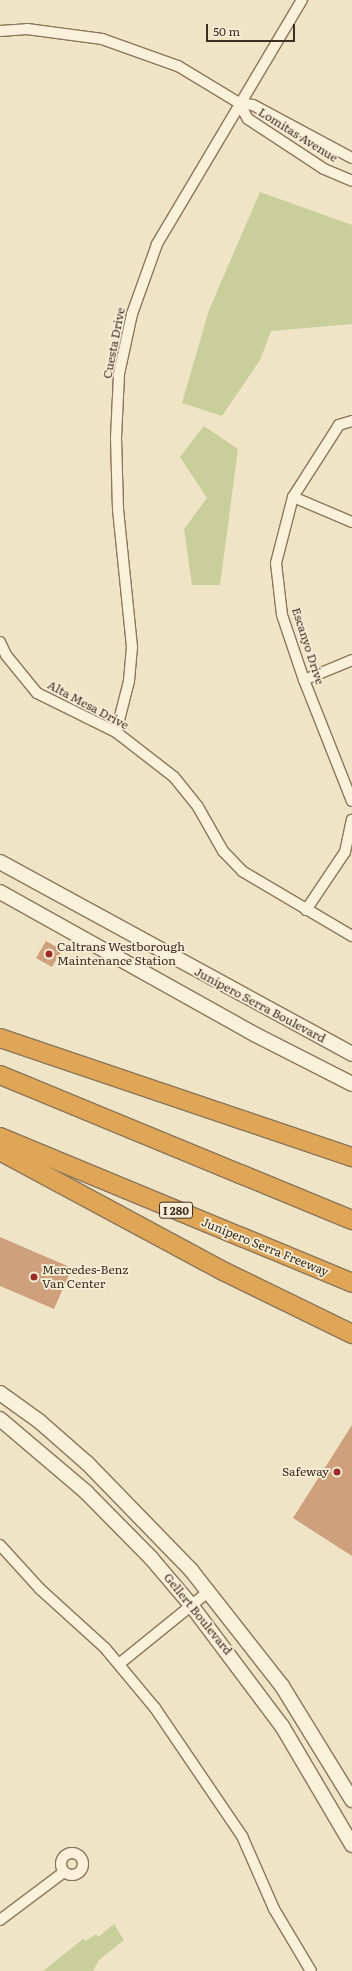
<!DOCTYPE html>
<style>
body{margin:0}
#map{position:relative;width:352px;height:1971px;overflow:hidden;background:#f0e4c7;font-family:Literata,serif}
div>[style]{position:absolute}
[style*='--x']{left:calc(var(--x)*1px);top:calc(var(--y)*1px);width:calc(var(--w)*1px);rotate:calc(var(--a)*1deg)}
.green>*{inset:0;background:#c8cf9a}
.building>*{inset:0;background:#cfa07c}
.roads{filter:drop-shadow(1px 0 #8c765b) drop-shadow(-1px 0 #8c765b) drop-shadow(0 1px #8c765b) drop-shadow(0 -1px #8c765b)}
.street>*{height:10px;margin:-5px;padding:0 5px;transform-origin:5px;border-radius:5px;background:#faf1db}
.street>.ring{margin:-5px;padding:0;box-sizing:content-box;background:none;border:10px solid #faf1db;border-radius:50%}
.secondary>*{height:14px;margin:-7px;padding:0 7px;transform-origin:7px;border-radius:7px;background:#faf1db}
.highway>*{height:18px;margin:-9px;padding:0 9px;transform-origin:9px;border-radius:9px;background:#e0a657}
.dots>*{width:11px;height:11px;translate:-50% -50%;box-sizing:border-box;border:2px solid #f7eed7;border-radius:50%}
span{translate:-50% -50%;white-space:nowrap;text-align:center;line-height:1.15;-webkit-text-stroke:3.5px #f7eed7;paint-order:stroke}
.shield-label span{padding:1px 3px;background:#f7eed7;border:1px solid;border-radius:3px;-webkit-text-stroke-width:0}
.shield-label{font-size:11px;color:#3c2e20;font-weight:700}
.street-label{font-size:12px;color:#3c2e20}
.poi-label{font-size:12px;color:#3c2e20}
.left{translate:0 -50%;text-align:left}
.right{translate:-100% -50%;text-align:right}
.scale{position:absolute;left:206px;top:24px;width:89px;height:18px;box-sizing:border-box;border:2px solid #3c2e20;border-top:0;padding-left:5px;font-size:12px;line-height:14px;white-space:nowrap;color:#3c2e20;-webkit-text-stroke:3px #f7eed7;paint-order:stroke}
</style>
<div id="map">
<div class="green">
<i style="clip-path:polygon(260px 192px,352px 225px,352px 324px,271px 331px,260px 360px,222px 416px,182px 403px,209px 310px)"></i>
<i style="clip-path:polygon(204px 426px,238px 449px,220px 585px,192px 585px,184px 529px,207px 498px,180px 457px)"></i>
<i style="clip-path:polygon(114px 1924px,124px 1940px,99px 1960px,93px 1971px,43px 1971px,83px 1939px,86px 1941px,96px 1934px,98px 1937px)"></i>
</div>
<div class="building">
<i style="clip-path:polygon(46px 941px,62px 950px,52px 967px,36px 958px)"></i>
<i style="clip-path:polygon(0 1237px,72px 1268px,54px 1309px,0 1286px)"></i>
<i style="clip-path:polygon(352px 1425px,352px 1556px,293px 1518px)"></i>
</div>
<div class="roads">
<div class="street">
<i style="--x:0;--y:31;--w:27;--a:-4"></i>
<i style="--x:27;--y:29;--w:76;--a:7.6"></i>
<i style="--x:102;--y:39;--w:81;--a:19.6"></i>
<i style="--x:178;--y:66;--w:71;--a:31.2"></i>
<i style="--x:239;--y:103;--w:14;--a:8"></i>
<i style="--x:253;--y:105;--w:112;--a:28.2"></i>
<i style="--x:239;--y:103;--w:18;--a:61"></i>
<i style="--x:248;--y:119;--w:91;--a:33.3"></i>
<i style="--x:324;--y:169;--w:30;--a:23"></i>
<i style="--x:352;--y:421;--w:14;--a:163"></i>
<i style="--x:339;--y:425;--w:85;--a:122.6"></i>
<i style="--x:293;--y:497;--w:68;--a:104.4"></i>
<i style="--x:276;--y:563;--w:52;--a:83.4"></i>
<i style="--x:282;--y:615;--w:69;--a:71.3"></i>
<i style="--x:304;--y:680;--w:130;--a:68.4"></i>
<i style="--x:293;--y:497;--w:64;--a:23"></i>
<i style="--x:0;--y:642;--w:14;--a:65"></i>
<i style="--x:6;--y:655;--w:49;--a:50.8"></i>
<i style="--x:37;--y:693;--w:88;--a:26.3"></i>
<i style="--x:116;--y:732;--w:73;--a:37.8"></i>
<i style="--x:174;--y:777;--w:38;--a:51"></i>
<i style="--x:198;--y:807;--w:51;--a:60.4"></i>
<i style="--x:223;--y:851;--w:28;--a:46"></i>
<i style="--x:242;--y:871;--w:128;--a:30.6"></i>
<i style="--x:304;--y:680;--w:52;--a:-22.6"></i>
<i style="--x:116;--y:732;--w:53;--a:-75.7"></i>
<i style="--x:129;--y:681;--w:34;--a:-85"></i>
<i style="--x:132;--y:647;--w:139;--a:-95.8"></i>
<i style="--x:118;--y:509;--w:71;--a:-91.6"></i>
<i style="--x:116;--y:438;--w:64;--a:-87.3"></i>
<i style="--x:119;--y:374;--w:61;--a:-77.8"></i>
<i style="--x:132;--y:314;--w:74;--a:-70.3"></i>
<i style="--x:157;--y:244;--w:284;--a:-59.3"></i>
<i style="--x:306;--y:910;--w:70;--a:-56.1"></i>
<i style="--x:345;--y:852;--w:33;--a:-78"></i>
<i style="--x:0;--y:1545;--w:59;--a:47.7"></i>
<i style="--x:40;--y:1589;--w:88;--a:42.2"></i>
<i style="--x:105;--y:1648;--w:78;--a:50.2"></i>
<i style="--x:155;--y:1708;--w:155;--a:55.8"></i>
<i style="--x:242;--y:1836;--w:80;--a:66.3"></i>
<i style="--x:274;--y:1909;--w:72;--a:59.2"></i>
<i style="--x:119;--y:1664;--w:116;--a:-39"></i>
<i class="ring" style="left:61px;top:1853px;width:12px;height:12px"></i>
<i style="--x:0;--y:1920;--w:80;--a:-36.9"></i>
</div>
<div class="secondary">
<i style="--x:0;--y:862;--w:401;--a:28.6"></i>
<i style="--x:0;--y:892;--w:293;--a:29.2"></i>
<i style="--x:256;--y:1035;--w:108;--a:27"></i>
<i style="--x:0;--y:1393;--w:48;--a:35.7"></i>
<i style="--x:39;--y:1421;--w:64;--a:41.2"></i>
<i style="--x:87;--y:1463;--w:149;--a:45.8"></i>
<i style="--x:191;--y:1570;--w:147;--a:51.9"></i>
<i style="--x:282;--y:1686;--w:134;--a:58.4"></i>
<i style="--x:0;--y:1419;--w:113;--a:40.3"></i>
<i style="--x:86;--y:1492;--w:93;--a:45.4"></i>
<i style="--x:151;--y:1558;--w:62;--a:49.6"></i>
<i style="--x:191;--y:1605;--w:151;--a:53.1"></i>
<i style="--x:282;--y:1726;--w:138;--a:59.5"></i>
</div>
<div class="highway">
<i style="--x:0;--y:1038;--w:372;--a:18.7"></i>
<i style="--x:0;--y:1075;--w:381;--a:22.4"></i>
<i style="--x:0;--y:1137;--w:381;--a:22.5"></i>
<i style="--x:0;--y:1151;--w:253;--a:28.3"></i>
<i style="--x:223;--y:1271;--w:144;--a:26"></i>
</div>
</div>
<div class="dots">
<i style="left:49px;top:954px;background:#9d2b29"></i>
<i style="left:34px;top:1277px;background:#9d2b29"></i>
<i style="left:337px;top:1472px;background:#9d2b29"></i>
</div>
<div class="shield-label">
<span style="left:176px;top:1210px">I 280</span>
</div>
<div class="street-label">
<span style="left:298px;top:135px;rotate:32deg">Lomitas Avenue</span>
<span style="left:114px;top:343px;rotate:-79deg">Cuesta Drive</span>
<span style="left:308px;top:646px;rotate:72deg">Escanyo Drive</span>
<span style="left:88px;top:705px;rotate:28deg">Alta Mesa Drive</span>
<span style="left:260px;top:1005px;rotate:28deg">Junipero Serra Boulevard</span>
<span style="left:265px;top:1247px;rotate:22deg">Junipero Serra Freeway</span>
<span style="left:198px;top:1614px;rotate:51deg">Gellert Boulevard</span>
</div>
<div class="poi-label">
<span class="left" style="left:57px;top:954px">Caltrans Westborough<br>Maintenance Station</span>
<span class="left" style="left:42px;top:1277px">Mercedes-Benz<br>Van Center</span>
<span class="right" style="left:329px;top:1472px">Safeway</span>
</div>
<div class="scale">50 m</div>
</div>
